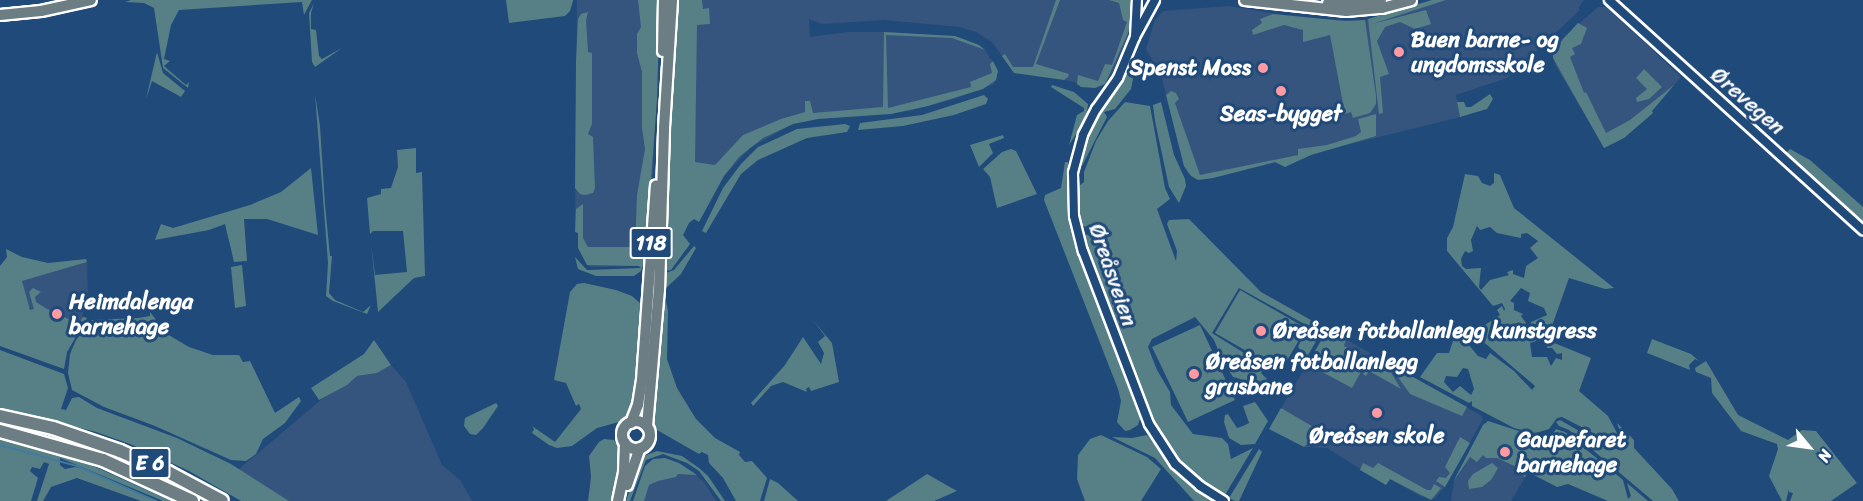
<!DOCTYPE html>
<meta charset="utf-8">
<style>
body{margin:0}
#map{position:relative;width:1863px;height:501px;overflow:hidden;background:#1f4a7a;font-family:Sriracha,sans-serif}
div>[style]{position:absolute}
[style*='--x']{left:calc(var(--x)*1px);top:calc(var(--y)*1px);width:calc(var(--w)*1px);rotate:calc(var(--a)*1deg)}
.built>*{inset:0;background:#35557f}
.green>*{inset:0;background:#577f86}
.stream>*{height:2px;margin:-1px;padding:0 1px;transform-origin:1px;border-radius:1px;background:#437b9f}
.roads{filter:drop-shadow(2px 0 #fff) drop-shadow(-2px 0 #fff) drop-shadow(0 2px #fff) drop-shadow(0 -2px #fff)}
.tertiary>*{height:8px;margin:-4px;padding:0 4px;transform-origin:4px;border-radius:4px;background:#1f4a7a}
.primary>*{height:10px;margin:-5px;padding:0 5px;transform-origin:5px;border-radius:5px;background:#6c7e84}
.primary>.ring{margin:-5px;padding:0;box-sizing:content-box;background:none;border:10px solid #6c7e84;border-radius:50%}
.motorway>*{height:12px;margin:-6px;padding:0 6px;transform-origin:6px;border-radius:6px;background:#6c7e84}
.dots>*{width:16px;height:16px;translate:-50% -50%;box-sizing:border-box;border:3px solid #1f4a7a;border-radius:50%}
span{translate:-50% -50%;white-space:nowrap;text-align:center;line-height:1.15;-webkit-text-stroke:6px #1f4a7a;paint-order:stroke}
.shield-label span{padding:2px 4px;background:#1f4a7a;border:2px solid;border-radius:4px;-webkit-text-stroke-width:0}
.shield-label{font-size:21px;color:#fff;font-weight:700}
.poi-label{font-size:22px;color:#fff;font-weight:700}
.left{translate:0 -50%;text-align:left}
.right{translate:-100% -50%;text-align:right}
.street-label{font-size:22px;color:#fff}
.north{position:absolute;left:1779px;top:417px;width:60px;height:60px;-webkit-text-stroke:4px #1f4a7a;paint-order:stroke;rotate:119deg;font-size:16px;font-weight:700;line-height:24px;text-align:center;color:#fff}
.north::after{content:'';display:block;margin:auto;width:21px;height:27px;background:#fff;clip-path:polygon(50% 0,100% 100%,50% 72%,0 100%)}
</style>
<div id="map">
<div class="built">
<i style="clip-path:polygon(577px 0,660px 0,653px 172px,645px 259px,641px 269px,639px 266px,591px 267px,587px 265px,578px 248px,578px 233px,575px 232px)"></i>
<i style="clip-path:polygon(678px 0,1131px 0,1128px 37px,1111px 75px,1105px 84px,1095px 88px,1054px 77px,1014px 73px,992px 42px,976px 32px,960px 27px,884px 20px,822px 24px,809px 19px,810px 37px,849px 32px,888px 32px,962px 38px,985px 50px,998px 71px,996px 80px,994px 84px,954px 99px,909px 111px,818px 119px,793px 124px,751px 147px,724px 176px,695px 162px,674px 110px,673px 50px)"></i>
<i style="clip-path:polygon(1446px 0,1584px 0,1578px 8px,1580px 10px,1507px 78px,1456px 95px,1460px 117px,1213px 178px,1198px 180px,1188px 173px,1184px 166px,1161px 75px,1146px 49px,1155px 20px,1163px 11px,1229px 6px,1294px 17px,1357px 21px,1368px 19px,1369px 24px)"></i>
<i style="clip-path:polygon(1598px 7px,1607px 7px,1681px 77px,1652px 111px,1653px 113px,1624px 138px,1604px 148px,1556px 66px,1552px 53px,1554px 46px)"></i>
<i style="clip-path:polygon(87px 262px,88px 297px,82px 316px,87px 318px,67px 352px,64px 369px,30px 311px,21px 281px)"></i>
<i style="clip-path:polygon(1331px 331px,1482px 416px,1483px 419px,1445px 487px,1434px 499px,1420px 496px,1390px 479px,1386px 485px,1327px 448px,1306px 447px,1269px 429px,1326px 332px)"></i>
<i style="clip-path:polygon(391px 365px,406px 382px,442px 465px,460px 480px,472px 501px,289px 501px,238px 470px,322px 399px,357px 376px,377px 373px)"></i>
<i style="clip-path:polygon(1480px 434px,1528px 472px,1511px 501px,1451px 501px,1454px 481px)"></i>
<i style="clip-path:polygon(692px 471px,704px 482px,716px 501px,638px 501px,650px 472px)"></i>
</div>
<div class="green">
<i style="clip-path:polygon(131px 0,312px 0,304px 15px,302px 2px,179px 10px,171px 25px,164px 59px,170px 61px,164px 66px,186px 85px,189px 82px,188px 88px,163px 68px,154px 8px,144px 3px,125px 2px)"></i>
<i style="clip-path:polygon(506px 0,573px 0,573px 1px,570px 11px,565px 16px,509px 23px)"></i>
<i style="clip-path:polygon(638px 0,660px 0,657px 100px,645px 259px,641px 271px,634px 276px,596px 276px,578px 269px,575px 257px,587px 270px,641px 268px,639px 266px,587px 265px,578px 248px,578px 233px,575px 232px,576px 209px,583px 204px,583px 238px,588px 247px,635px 247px,637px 195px,645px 149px,642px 128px,642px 72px,637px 53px,637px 34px,641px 27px)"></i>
<i style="clip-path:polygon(678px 0,702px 0,703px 9px,709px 8px,710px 24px,697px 25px,695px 162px,715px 165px,743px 135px,781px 119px,805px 112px,805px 101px,810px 101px,813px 113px,883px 107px,884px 32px,955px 36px,979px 45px,985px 50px,952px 38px,886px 35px,888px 108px,971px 87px,970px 82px,992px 73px,990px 64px,993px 61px,998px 71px,996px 80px,983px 89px,928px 106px,891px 114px,818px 119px,793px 124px,763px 138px,739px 157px,724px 176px,699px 222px,694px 219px,689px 223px,683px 235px,690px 244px,671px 270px,663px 271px,669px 88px)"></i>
<i style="clip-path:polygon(1056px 0,1060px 0,1036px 64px,1069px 74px,1068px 77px,1064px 80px,1014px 73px,1002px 56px,1005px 54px,1013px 67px,1033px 67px)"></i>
<i style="clip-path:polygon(1109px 0,1131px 0,1132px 24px,1105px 84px,1095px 88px,1081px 87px,1077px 84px,1078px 75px,1098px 81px,1105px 64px,1112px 65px,1127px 22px,1123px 20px,1119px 3px)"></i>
<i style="clip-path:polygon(1432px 0,1446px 0,1372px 24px,1426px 10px,1431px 24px,1415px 29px,1400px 22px,1385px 27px,1377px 41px,1389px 74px,1380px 77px,1383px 113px,1379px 114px,1368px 19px)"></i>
<i style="clip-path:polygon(314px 3px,311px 13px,311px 29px,316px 30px,319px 56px,322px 59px,342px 48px,315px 67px,312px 62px,309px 13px)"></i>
<i style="clip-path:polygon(588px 12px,586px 20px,588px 52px,592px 53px,592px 124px,588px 134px,593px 137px,595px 188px,593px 193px,585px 195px,580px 194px,575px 188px,576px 62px,578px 19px,581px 14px)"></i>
<i style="clip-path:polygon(1273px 14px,1345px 21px,1365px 20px,1376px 96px,1376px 104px,1370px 113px,1353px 118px,1351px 112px,1345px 114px,1330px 35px,1303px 42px,1303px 30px,1284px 25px,1253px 35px,1252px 30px,1262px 23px,1260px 19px)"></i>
<i style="clip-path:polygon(1578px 23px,1587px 28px,1581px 44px,1572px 48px,1575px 54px,1570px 57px,1584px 93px,1586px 92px,1606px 133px,1630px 120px,1674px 85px,1652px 111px,1653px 113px,1624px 138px,1604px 148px,1553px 58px,1553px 50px)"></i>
<i style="clip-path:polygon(157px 52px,163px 73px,185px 91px,181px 97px,152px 81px,146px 99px)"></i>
<i style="clip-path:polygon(1136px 64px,1131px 89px,1115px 109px,1104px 112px,1107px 117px,1082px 166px,1082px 151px,1093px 123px,1128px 69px)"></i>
<i style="clip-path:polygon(1644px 69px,1662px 87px,1649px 99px,1637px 102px,1636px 98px,1647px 89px,1636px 78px)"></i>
<i style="clip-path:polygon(1052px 85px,1074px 92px,1088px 104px,1086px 119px,1069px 145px,1077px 115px,1084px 111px,1084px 108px,1051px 87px)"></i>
<i style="clip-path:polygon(1171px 91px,1176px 93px,1179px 99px,1175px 103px,1200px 175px,1298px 155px,1298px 149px,1327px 145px,1356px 136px,1361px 132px,1358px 119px,1376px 114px,1376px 136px,1311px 155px,1285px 167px,1275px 162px,1213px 178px,1198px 180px,1191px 176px,1184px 166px,1166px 95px)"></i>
<i style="clip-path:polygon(315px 94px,320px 126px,325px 204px,330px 256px,332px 256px,329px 293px,335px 300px,363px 312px,371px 305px,367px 314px,333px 301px,326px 296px,328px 263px)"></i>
<i style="clip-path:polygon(1490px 94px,1493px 99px,1487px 109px,1460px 117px,1457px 102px,1464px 102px,1466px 107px,1471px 107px)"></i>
<i style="clip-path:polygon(984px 95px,988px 99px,986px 104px,954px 115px,903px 126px,858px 130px,860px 123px,922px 115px)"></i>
<i style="clip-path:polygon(1125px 102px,1150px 106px,1165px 188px,1170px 199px,1157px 209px,1176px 261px,1177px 251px,1167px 224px,1169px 220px,1189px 219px,1261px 292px,1318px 324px,1322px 331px,1307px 357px,1304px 355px,1298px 347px,1308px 326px,1239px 288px,1212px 333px,1265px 366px,1261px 373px,1267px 379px,1257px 394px,1247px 381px,1233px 377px,1223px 362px,1214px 340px,1195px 317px,1152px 339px,1148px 347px,1157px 370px,1170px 392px,1171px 405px,1193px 434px,1222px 438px,1228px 444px,1231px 459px,1253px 448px,1225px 495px,1187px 469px,1174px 455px,1152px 422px,1082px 234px,1105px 237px,1101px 228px,1081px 226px,1077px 200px,1080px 185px,1084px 182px,1084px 172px,1096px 141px,1108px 121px)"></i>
<i style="clip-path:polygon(1161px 102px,1174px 155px,1185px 179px,1186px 186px,1179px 203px,1169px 187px,1155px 121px,1153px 105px)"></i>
<i style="clip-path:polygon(845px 124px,850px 126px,847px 132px,807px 138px,758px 160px,741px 174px,706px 233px,702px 231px,723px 188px,741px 164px,758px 147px,797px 129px)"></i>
<i style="clip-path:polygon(1003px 135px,1004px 138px,989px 144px,993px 153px,979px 167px,970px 145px)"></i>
<i style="clip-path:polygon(416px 148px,416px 173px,422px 172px,425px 276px,414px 278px,378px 312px,371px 243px,375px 275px,407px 272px,403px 231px,373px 231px,370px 234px,367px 198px,381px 194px,381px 189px,391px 188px,398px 167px,397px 150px)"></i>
<i style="clip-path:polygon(1011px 149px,1016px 151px,1037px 194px,997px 208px,990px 177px,983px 169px,1002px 152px)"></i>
<i style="clip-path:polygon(1790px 149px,1810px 160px,1863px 207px,1863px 225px,1846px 206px,1826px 188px,1816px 184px,1786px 153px)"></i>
<i style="clip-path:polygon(1065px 162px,1068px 162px,1072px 228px,1141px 416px,1138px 425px,1130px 430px,1125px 431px,1117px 422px,1121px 401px,1118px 389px,1044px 200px,1045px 195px,1061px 188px)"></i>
<i style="clip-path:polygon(311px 168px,318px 235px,267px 219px,244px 219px,247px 261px,234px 262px,225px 224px,209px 230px,155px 240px,161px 224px,173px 228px,250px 205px,281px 192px)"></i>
<i style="clip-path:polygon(evenodd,1494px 173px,1500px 175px,1514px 208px,1614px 288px,1605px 289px,1569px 278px,1547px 340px,1591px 358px,1579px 391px,1608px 416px,1619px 437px,1616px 445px,1562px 417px,1557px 418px,1549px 429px,1536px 433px,1514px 428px,1472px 406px,1472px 401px,1469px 403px,1420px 377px,1437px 353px,1449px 353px,1453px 341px,1463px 338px,1478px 356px,1486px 359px,1490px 353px,1514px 371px,1532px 390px,1535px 386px,1473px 333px,1500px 315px,1497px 310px,1502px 306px,1504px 311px,1505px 309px,1502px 303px,1493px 306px,1447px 251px,1447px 238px,1453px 227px,1465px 174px,1478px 176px,1482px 183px,1490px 186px,1494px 183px,1494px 173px,1477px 226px,1480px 230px,1490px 227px,1497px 233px,1521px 238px,1521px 234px,1527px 233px,1538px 241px,1530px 248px,1538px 258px,1526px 266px,1524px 278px,1513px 274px,1513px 270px,1507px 272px,1509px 275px,1490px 280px,1481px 290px,1479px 287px,1481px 268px,1466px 269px,1462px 266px,1461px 259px,1465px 251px,1469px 253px,1473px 251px,1471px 240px,1477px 226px,1494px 173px,1521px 288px,1530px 293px,1528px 301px,1544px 308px,1547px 315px,1531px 322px,1528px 334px,1523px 330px,1526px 323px,1521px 316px,1523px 314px,1514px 310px,1514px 303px,1510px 301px,1521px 288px,1494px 173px,1542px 339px,1546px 341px,1547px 348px,1552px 348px,1557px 354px,1562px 353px,1562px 360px,1556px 358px,1551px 366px,1547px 357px,1532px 357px,1530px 343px,1542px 339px,1494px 173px,1463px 368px,1468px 369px,1474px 389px,1471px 395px,1460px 386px,1453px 392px,1444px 382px,1446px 376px,1457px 377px,1463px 368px)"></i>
<i style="clip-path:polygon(694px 246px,696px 248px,681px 274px,664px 290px,668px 311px,667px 359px,677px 388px,696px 419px,715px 438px,740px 452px,739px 455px,745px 462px,752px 461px,767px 478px,760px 501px,736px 501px,723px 478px,709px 463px,708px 455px,702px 452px,699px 454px,657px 430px,652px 421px,663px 274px,674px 270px)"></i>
<i style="clip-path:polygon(6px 249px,22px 257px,48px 263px,86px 259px,87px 262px,22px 281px,30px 310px,34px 309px,29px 292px,33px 288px,41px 292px,35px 297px,36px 302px,47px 309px,79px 324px,83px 317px,87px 318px,67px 352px,64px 369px,0 346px,0 266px,7px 257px)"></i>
<i style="clip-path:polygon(242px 265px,246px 306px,235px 308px,231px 267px)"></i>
<i style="clip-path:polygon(584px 283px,616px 290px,632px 296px,640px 303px,642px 320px,637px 394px,629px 415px,619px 422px,597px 428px,572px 446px,557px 448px,549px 445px,532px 433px,534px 429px,532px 426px,555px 442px,581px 409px,579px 404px,576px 406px,566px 383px,554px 380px,570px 292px,577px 284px)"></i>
<i style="clip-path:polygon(1240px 290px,1306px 328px,1281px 371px,1215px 333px)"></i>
<i style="clip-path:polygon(150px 312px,167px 334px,189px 347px,213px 355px,239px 355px,243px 362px,250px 361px,275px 413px,299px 397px,301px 401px,285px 423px,263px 439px,256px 454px,246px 461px,231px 460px,155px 426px,104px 407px,72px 390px,68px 373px,70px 354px,76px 340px,92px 320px,138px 318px,150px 316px)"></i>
<i style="clip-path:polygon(813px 320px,832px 343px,839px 382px,811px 391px,809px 387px,806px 389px,807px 392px,783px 382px,771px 386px,753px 406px,751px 403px,785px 365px,803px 337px,821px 364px,824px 353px,818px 342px,825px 336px)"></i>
<i style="clip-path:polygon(1200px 325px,1235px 400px,1188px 422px,1152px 347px)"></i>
<i style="clip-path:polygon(1331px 331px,1346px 339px,1344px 346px,1368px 359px,1352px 388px,1324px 373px,1311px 358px,1326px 332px)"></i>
<i style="clip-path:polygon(1652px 339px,1691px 354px,1699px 361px,1695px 359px,1689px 365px,1690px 370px,1647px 353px)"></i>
<i style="clip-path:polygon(374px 340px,391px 365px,377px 373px,357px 376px,347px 385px,319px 400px,311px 388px,364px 354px)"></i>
<i style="clip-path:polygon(0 350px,64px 374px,68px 388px,61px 409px,66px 410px,72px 398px,79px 397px,97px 408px,177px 438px,231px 464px,289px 501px,241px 501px,189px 471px,130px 444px,96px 432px,0 408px)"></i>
<i style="clip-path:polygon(1374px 355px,1384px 361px,1401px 389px,1369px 371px,1366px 376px,1363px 374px)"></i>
<i style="clip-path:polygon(1706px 361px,1738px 415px,1788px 440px,1802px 430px,1816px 431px,1857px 483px,1831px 501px,1790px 501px,1793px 493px,1789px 492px,1789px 489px,1786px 501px,1782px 501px,1769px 476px,1778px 449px,1777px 444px,1741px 431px,1712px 393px,1711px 378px,1696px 372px,1695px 368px)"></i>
<i style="clip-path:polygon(1388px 363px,1467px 407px,1462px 416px,1410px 394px)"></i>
<i style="clip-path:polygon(1255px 402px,1268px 421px,1255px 444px,1241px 445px,1229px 438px,1224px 422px,1225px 415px,1228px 414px,1237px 428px,1243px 426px,1249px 423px,1243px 406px)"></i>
<i style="clip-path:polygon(496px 403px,498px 406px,483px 428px,476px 435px,470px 434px,464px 426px,465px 418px)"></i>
<i style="clip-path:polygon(1281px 408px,1322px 432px,1323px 439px,1317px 446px,1308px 443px,1304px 447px,1269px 429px)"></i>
<i style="clip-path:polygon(1560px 420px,1609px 448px,1617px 449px,1624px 443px,1617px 423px,1634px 440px,1634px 448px,1672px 489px,1679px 501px,1653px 501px,1569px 430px,1559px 426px,1556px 422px)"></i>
<i style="clip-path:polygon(0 421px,59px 435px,136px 462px,212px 501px,202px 501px,153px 475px,111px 458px,51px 438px,0 426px)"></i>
<i style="clip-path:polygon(1488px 421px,1531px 435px,1552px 435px,1556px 429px,1565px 432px,1623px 480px,1628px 499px,1631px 496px,1627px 483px,1648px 501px,1608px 501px,1568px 484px,1557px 487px,1528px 472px,1525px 477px,1522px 475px,1524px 471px,1521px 469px,1497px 458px,1486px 458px,1483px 455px,1477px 462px,1470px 457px,1453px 482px,1483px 425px)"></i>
<i style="clip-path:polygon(1101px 435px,1147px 457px,1161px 469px,1141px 501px,1085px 501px,1077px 479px,1078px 455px,1090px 439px)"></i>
<i style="clip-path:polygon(1147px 435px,1179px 474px,1215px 501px,1194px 501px,1155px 458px,1112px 437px,1132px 438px)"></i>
<i style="clip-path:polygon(1460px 437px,1470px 443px,1445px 487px,1436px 481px,1439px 477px,1446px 478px,1450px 473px,1445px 467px)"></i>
<i style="clip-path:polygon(0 439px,91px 465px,171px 501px,163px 501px,60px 458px,60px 465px,65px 469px,75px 467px,86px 470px,158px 501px,141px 501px,77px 478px,51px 487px,43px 501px,37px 501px,49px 464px,44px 462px,40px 469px,32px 467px,30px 471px,38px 478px,31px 501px,0 501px)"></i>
<i style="clip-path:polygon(604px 439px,614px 440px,620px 449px,621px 468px,612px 501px,588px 501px,591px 477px,589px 456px,599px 442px)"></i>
<i style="clip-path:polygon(1259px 449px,1262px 452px,1239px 501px,1235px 501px,1229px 498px)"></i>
<i style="clip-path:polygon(657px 451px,682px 456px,699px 468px,708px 476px,725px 501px,721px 501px,699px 471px,687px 463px,663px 454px,646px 460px,630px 501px,626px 501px,641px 457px)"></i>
<i style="clip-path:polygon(665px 458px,679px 463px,697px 475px,678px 474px,676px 477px,658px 481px,649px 485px,644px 501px,633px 501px,645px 466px,653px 459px)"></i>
<i style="clip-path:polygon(1363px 463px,1373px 468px,1378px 463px,1427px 490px,1431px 490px,1434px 484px,1441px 488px,1431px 500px,1390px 479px,1386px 485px,1360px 470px)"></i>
<i style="clip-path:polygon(1492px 463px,1498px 468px,1491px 480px,1482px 487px,1469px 489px,1468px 481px,1473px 474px)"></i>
<i style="clip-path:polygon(927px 474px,957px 491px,934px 501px,886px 501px)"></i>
<i style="clip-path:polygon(770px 479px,778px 483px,798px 501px,764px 501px)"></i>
</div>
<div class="stream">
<i style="--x:0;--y:445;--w:80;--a:15.3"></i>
<i style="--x:77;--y:466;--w:86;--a:23.9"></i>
</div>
<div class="roads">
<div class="tertiary">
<i style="--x:1155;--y:0;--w:42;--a:118.4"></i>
<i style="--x:1135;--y:37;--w:44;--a:112.5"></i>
<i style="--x:1118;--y:78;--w:38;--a:125"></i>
<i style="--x:1096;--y:109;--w:29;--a:117"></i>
<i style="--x:1083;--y:135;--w:39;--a:105"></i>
<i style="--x:1073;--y:173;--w:43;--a:88.7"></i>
<i style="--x:1074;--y:216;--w:36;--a:76"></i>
<i style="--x:1083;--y:251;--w:185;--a:69.1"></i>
<i style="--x:1149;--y:424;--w:48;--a:57"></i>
<i style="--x:1175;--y:464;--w:33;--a:41"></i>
<i style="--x:1200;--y:486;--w:28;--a:32"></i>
<i style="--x:1609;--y:0;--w:343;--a:42.2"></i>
<i style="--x:1135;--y:37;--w:37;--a:-87"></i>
</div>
<div class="primary">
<i style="--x:1245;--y:0;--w:102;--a:6.2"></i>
<i style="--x:1346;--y:11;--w:36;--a:-5"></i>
<i style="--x:1382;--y:8;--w:30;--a:-15"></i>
<i style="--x:1328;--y:3;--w:53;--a:-3.2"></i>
<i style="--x:0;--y:15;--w:41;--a:-5.6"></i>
<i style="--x:41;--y:11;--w:51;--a:-12.4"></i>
<i style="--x:663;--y:51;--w:51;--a:-88.9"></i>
<i class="ring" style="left:622px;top:421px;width:18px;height:18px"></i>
<i style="--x:631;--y:423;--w:19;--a:-69"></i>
<i style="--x:638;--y:405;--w:25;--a:-81"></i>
<i style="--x:642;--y:380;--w:195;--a:-85.9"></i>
<i style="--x:647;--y:426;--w:137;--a:-85"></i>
<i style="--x:659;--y:290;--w:162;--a:-88.2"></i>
<i style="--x:664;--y:128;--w:128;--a:-86.4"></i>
<i style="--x:627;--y:485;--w:39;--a:-71"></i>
<i style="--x:618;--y:501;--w:30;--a:-78"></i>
<i style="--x:624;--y:472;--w:29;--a:-88"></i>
</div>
<div class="motorway">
<i style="--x:0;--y:416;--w:54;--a:12.8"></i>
<i style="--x:53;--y:428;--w:71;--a:18.9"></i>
<i style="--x:120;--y:451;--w:52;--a:23.6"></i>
<i style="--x:168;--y:472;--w:61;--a:28.2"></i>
<i style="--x:0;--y:431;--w:107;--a:15.7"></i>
<i style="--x:103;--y:460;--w:98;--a:24.7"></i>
</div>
</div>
<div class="dots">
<i style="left:1399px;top:52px;background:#ff9aa2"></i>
<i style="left:1263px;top:68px;background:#ff9aa2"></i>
<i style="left:1281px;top:91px;background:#ff9aa2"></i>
<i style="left:57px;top:314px;background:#ff9aa2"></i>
<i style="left:1261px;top:331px;background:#ff9aa2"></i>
<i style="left:1194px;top:374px;background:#ff9aa2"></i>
<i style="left:1377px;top:413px;background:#ff9aa2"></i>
<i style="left:1505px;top:452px;background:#ff9aa2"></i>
</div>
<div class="shield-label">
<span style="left:651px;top:243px">118</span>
<span style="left:150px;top:463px">E 6</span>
</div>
<div class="poi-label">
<span class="left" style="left:1411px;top:52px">Buen barne- og<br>ungdomsskole</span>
<span class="right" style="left:1251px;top:68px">Spenst Moss</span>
<span style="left:1281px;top:114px">Seas-bygget</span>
<span class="left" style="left:69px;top:314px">Heimdalenga<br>barnehage</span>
<span class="left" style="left:1273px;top:331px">Øreåsen fotballanlegg kunstgress</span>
<span class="left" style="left:1206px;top:374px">Øreåsen fotballanlegg<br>grusbane</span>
<span style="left:1377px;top:436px">Øreåsen skole</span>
<span class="left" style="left:1517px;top:452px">Gaupefaret<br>barnehage</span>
</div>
<div class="street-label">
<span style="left:1748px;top:101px;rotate:41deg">Ørevegen</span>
<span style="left:1113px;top:275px;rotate:71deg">Øreåsveien</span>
</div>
<div class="north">N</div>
</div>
